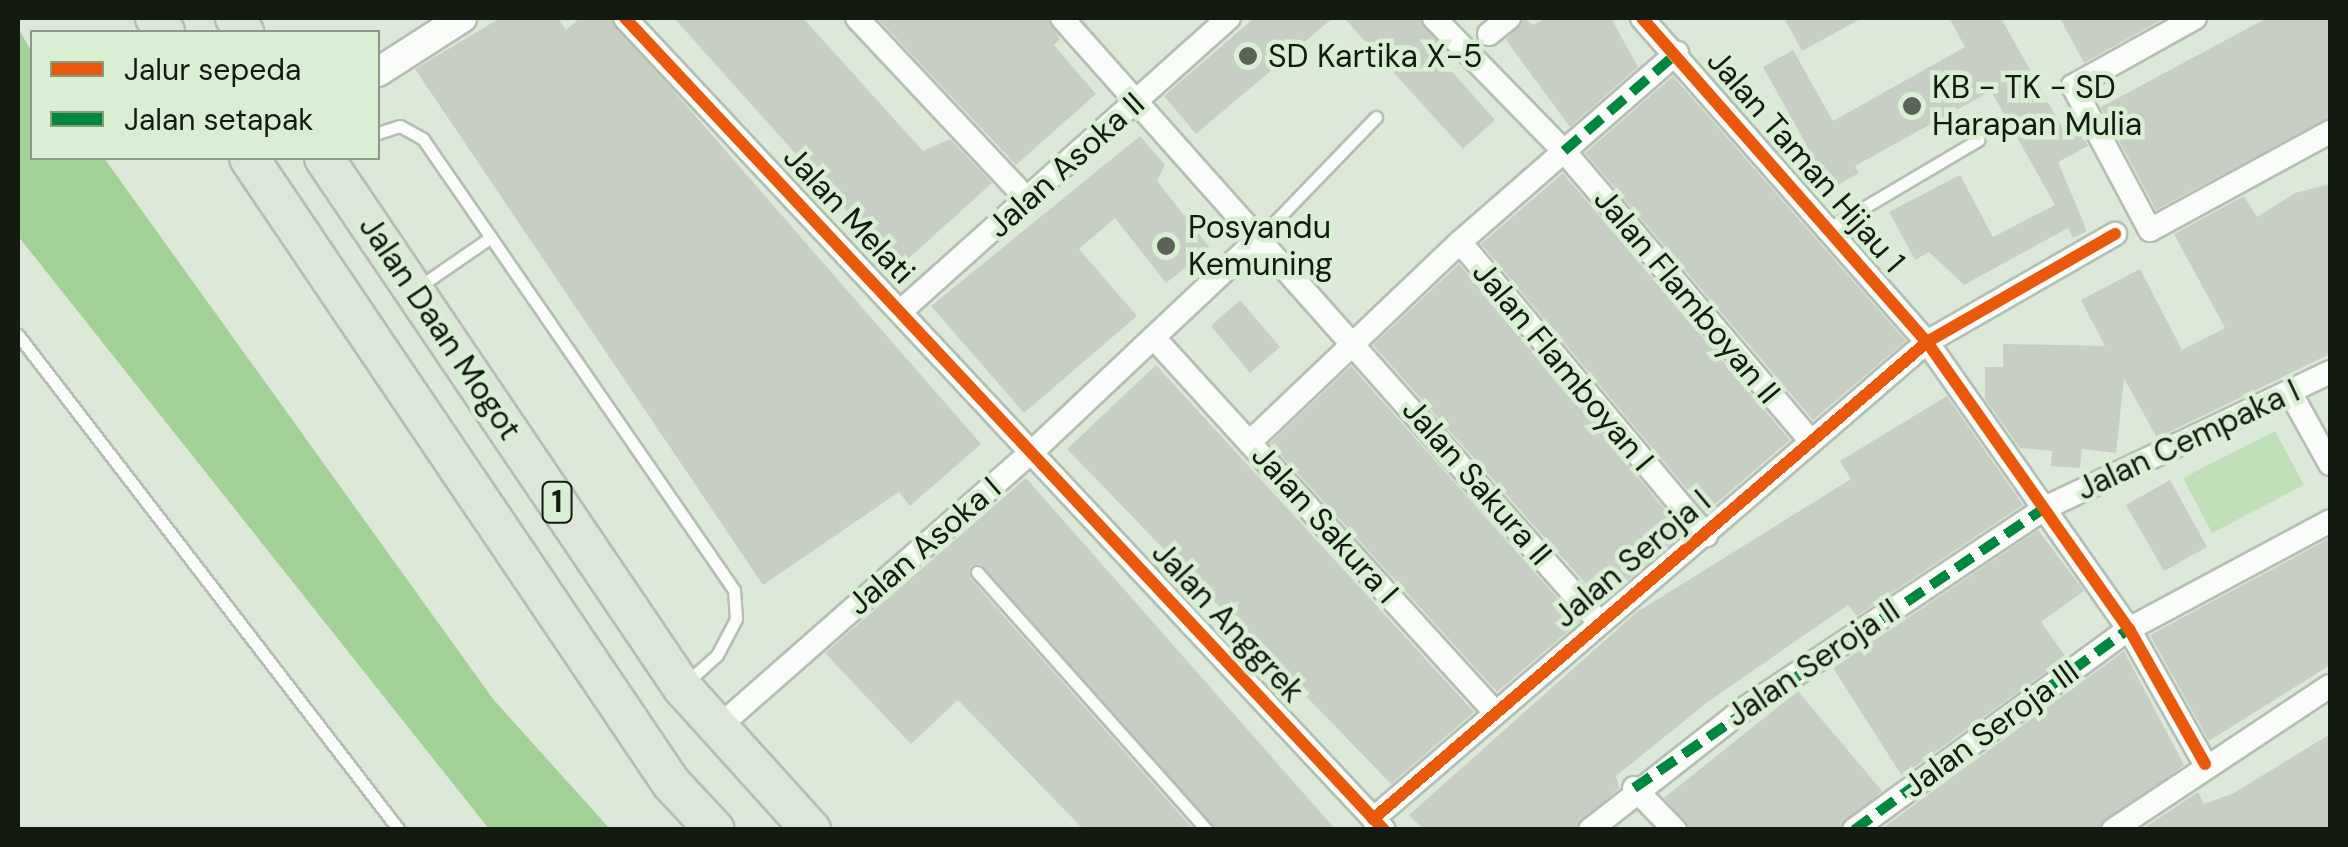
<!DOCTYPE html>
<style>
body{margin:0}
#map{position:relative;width:2348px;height:847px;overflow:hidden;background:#dce9d9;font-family:"DM Sans",sans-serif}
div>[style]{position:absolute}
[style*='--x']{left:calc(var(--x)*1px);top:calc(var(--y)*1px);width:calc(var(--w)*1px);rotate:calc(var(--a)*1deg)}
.green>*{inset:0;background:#bfe0b7}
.water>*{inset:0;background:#a3d096}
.building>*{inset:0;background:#c7cfc4}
.roads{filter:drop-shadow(2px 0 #b4beb2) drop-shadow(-2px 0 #b4beb2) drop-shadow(0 2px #b4beb2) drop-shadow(0 -2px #b4beb2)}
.service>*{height:11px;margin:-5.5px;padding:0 5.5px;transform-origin:5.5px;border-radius:5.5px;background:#fafcf9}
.minor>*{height:22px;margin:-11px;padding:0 11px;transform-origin:11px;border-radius:11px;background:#fafcf9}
.tertiary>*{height:28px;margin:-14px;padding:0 14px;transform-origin:14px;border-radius:14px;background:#fafcf9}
.trunk>*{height:38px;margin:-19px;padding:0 19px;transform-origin:19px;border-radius:19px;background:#dce7d9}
.quiet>*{height:10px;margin-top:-5px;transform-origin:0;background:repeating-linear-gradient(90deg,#00873e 0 20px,transparent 0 30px)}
.cycleway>*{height:12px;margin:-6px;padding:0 6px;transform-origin:6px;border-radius:6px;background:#e8590c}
.dots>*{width:28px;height:28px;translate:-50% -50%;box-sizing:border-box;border:5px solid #d9efd3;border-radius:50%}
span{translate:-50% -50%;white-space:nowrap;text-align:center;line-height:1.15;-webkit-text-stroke:9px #d9efd3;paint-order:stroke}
.shield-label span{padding:2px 8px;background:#d9efd3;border:2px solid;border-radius:8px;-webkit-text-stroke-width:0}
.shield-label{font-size:30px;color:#131b11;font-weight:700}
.poi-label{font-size:32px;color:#131b11}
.left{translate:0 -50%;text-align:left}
.street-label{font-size:32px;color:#131b11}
.frame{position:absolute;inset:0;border:20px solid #131b11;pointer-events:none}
.legend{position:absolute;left:30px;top:30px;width:350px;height:130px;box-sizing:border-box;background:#d9efd3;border:2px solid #8a9a85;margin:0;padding:12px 18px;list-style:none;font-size:30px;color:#131b11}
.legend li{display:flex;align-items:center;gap:20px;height:50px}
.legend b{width:50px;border:2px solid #8a9a85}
</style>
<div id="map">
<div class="green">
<i style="clip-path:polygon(2275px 431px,2304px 485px,2212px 533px,2183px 478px)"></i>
</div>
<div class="water">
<i style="clip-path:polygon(18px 28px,32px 52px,32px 158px,104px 158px,493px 699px,610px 829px,489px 829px,18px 236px)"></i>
</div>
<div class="building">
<i style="clip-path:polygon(500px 18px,558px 18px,566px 30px,580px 18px,610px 18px,981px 444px,910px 506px,899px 492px,763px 585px,415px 69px)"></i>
<i style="clip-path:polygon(674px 18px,803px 18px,923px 151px,950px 139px,992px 183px,898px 268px)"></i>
<i style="clip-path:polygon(877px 18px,1047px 18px,1060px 39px,1054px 45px,1096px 94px,1016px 165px)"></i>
<i style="clip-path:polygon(1254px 18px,1333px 18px,1196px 134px,1164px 96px)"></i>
<i style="clip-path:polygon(1344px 18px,1419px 18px,1446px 52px,1439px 57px,1495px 120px,1463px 149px)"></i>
<i style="clip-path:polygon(1524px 18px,1533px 25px,1547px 18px,1611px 18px,1638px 67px,1570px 127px,1506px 40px)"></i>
<i style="clip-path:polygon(1784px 18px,1862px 18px,1802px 51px)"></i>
<i style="clip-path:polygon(1949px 18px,2001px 18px,2063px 129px,2075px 122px,2088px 146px,2058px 162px,2087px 231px,2073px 238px,2068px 228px,1964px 285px,1929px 252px,1915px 260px,1889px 212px,1960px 175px,1993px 237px,2055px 205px,1991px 91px,1855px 166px,1859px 173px,1831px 189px,1763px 67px,1793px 50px,1833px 121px,1965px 47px)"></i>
<i style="clip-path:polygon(2060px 18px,2165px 18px,2084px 63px)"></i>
<i style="clip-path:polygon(2267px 18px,2330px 18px,2330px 117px,2156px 210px,2101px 107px)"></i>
<i style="clip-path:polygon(1673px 76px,1906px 341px,1813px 420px,1585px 153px)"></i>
<i style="clip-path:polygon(1140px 136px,1165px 165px,1157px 181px,1210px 248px,1166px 283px,1115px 218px,1079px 249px,1137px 316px,1024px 413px,931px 306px)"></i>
<i style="clip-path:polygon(1563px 173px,1790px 440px,1706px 512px,1481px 244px)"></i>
<i style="clip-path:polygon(2330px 184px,2330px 354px,2157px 438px,2124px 378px,2116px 453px,2082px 449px,2080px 468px,2051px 466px,2052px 451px,2020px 448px,1985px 399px,1985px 367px,2003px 367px,2003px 344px,2105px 346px,2081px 300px,2140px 269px,2182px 350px,2225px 328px,2174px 234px,2244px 196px,2257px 217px,2295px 193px)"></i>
<i style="clip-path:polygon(1459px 264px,1684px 532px,1602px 602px,1373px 345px)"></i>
<i style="clip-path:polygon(1240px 300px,1280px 347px,1250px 373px,1211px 326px)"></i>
<i style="clip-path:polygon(1156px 365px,1474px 712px,1391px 784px,1067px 449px)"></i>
<i style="clip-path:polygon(1351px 366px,1579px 622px,1497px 692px,1270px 443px)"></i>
<i style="clip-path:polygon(1947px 396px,2023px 505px,1857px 616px,1848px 605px,1709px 701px,1616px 776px,1619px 788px,1575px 830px,1423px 829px,1409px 815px,1637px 612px,1851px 479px,1840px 461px)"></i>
<i style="clip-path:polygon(1026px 478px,1100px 562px,1336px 830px,1216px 830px,981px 564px,970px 566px,970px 578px,1194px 830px,1084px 830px,958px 700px,911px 744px,825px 653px)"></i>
<i style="clip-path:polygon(2170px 480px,2207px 547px,2164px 571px,2126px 505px)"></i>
<i style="clip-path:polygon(2038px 530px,2084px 591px,2041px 622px,2066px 657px,1902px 776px,1833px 668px)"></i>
<i style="clip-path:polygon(2330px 538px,2330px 665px,2209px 741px,2150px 635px)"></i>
<i style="clip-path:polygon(2124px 651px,2184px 765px,2098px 830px,1880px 830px)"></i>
<i style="clip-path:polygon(1798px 691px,1882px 791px,1839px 830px,1690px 830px,1664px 798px)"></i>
<i style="clip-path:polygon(2330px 734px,2330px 830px,2141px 830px,2198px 792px,2204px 804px,2234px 793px)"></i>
</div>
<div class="roads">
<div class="service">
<i style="--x:378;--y:133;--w:23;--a:-18"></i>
<i style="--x:400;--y:126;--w:26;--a:29"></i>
<i style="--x:423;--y:139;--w:548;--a:55.41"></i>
<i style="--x:734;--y:590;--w:29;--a:86"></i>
<i style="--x:736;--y:619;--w:41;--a:117.8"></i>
<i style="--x:717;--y:655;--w:43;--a:137.8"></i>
<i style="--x:1826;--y:230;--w:177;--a:-30.6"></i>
<i style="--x:1262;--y:235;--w:164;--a:-46"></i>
<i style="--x:420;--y:286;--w:86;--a:-34.6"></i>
<i style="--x:18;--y:335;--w:625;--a:52.41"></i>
<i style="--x:977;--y:572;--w:346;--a:48.3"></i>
</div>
<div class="minor">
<i style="--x:625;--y:18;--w:1111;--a:46.93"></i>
<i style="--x:857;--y:18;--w:248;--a:46.8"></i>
<i style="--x:1062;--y:18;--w:808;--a:48.36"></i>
<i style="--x:1434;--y:18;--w:186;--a:45.7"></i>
<i style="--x:1564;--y:151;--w:380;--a:49.6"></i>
<i style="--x:1642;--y:18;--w:432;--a:48.7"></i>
<i style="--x:1927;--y:342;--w:351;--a:54.9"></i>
<i style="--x:2129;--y:629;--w:155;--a:60.6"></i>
<i style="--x:2195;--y:18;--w:140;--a:150.9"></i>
<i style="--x:2073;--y:86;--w:163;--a:61.9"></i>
<i style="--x:2150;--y:230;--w:205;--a:-28.6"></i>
<i style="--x:1489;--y:34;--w:26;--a:-39"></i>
<i style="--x:1460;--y:242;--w:383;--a:50"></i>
<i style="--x:901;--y:311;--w:440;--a:-41.8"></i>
<i style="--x:1155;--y:339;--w:502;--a:47.66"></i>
<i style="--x:2291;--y:394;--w:80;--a:60.9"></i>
<i style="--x:1250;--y:442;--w:290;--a:-43.6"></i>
<i style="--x:1460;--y:242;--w:288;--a:-41.1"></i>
<i style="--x:715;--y:730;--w:423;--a:-41.3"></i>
<i style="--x:1033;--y:451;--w:315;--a:-43.3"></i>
<i style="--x:1634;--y:788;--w:59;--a:45.7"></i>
<i style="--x:1373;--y:819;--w:731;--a:-40.73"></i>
<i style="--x:1927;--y:342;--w:217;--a:-29.9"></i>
<i style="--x:1590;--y:830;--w:192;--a:-38.2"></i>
<i style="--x:1741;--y:711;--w:366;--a:-33.7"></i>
<i style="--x:2045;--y:508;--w:316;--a:-25.5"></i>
<i style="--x:1854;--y:830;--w:341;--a:-36.2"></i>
<i style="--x:2129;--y:629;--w:228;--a:-28.2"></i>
<i style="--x:2113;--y:830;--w:260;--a:-33.6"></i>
</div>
<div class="tertiary">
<i style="--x:378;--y:72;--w:100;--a:-32.7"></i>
</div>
<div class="trunk">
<i style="--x:155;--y:18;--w:17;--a:54"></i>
<i style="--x:235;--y:18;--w:17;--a:57"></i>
<i style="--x:249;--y:158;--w:754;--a:55.97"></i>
<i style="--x:671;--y:783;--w:64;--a:46.9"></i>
<i style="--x:324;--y:158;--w:639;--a:55.91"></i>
<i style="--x:682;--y:687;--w:193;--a:47.9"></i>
</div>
</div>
<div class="quiet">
<i style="--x:1564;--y:151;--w:150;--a:-40.9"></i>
<i style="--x:1634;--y:788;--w:497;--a:-34.3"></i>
<i style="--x:1854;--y:830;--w:341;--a:-36.2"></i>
</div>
<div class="cycleway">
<i style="--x:625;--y:18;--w:1111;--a:46.93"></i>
<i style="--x:1642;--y:18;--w:432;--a:48.7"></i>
<i style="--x:1927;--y:342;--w:351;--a:54.9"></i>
<i style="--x:2129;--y:629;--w:155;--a:60.6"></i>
<i style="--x:1373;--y:819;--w:731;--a:-40.73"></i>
<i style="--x:1927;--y:342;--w:217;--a:-29.9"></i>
</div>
<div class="dots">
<i style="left:1248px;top:56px;background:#596357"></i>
<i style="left:1912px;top:106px;background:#596357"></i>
<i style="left:1166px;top:246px;background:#596357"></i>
</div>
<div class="shield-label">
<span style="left:557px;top:502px">1</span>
</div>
<div class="poi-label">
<span class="left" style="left:1268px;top:56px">SD Kartika X-5</span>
<span class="left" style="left:1932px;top:106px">KB - TK - SD<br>Harapan Mulia</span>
<span class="left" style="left:1188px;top:246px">Posyandu<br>Kemuning</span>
</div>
<div class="street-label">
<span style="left:1806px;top:161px;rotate:49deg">Jalan Taman Hijau 1</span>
<span style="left:1066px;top:165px;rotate:-42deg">Jalan Asoka II</span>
<span style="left:849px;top:215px;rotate:47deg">Jalan Melati</span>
<span style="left:1687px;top:296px;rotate:50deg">Jalan Flamboyan II</span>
<span style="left:440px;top:328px;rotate:56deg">Jalan Daan Mogot</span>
<span style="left:1563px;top:366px;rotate:50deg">Jalan Flamboyan I</span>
<span style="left:2188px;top:440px;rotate:-25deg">Jalan Cempaka I</span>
<span style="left:1477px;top:482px;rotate:49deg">Jalan Sakura II</span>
<span style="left:1325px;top:524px;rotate:48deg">Jalan Sakura I</span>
<span style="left:924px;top:546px;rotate:-41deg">Jalan Asoka I</span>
<span style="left:1632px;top:559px;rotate:-40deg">Jalan Seroja I</span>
<span style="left:1228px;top:622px;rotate:47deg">Jalan Anggrek</span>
<span style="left:1813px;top:663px;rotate:-34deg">Jalan Seroja II</span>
<span style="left:1991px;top:729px;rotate:-36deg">Jalan Seroja III</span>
</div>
<div class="frame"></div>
<ul class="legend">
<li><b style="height:12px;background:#e8590c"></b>Jalur sepeda</li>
<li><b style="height:12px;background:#00873e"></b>Jalan setapak</li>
</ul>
</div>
